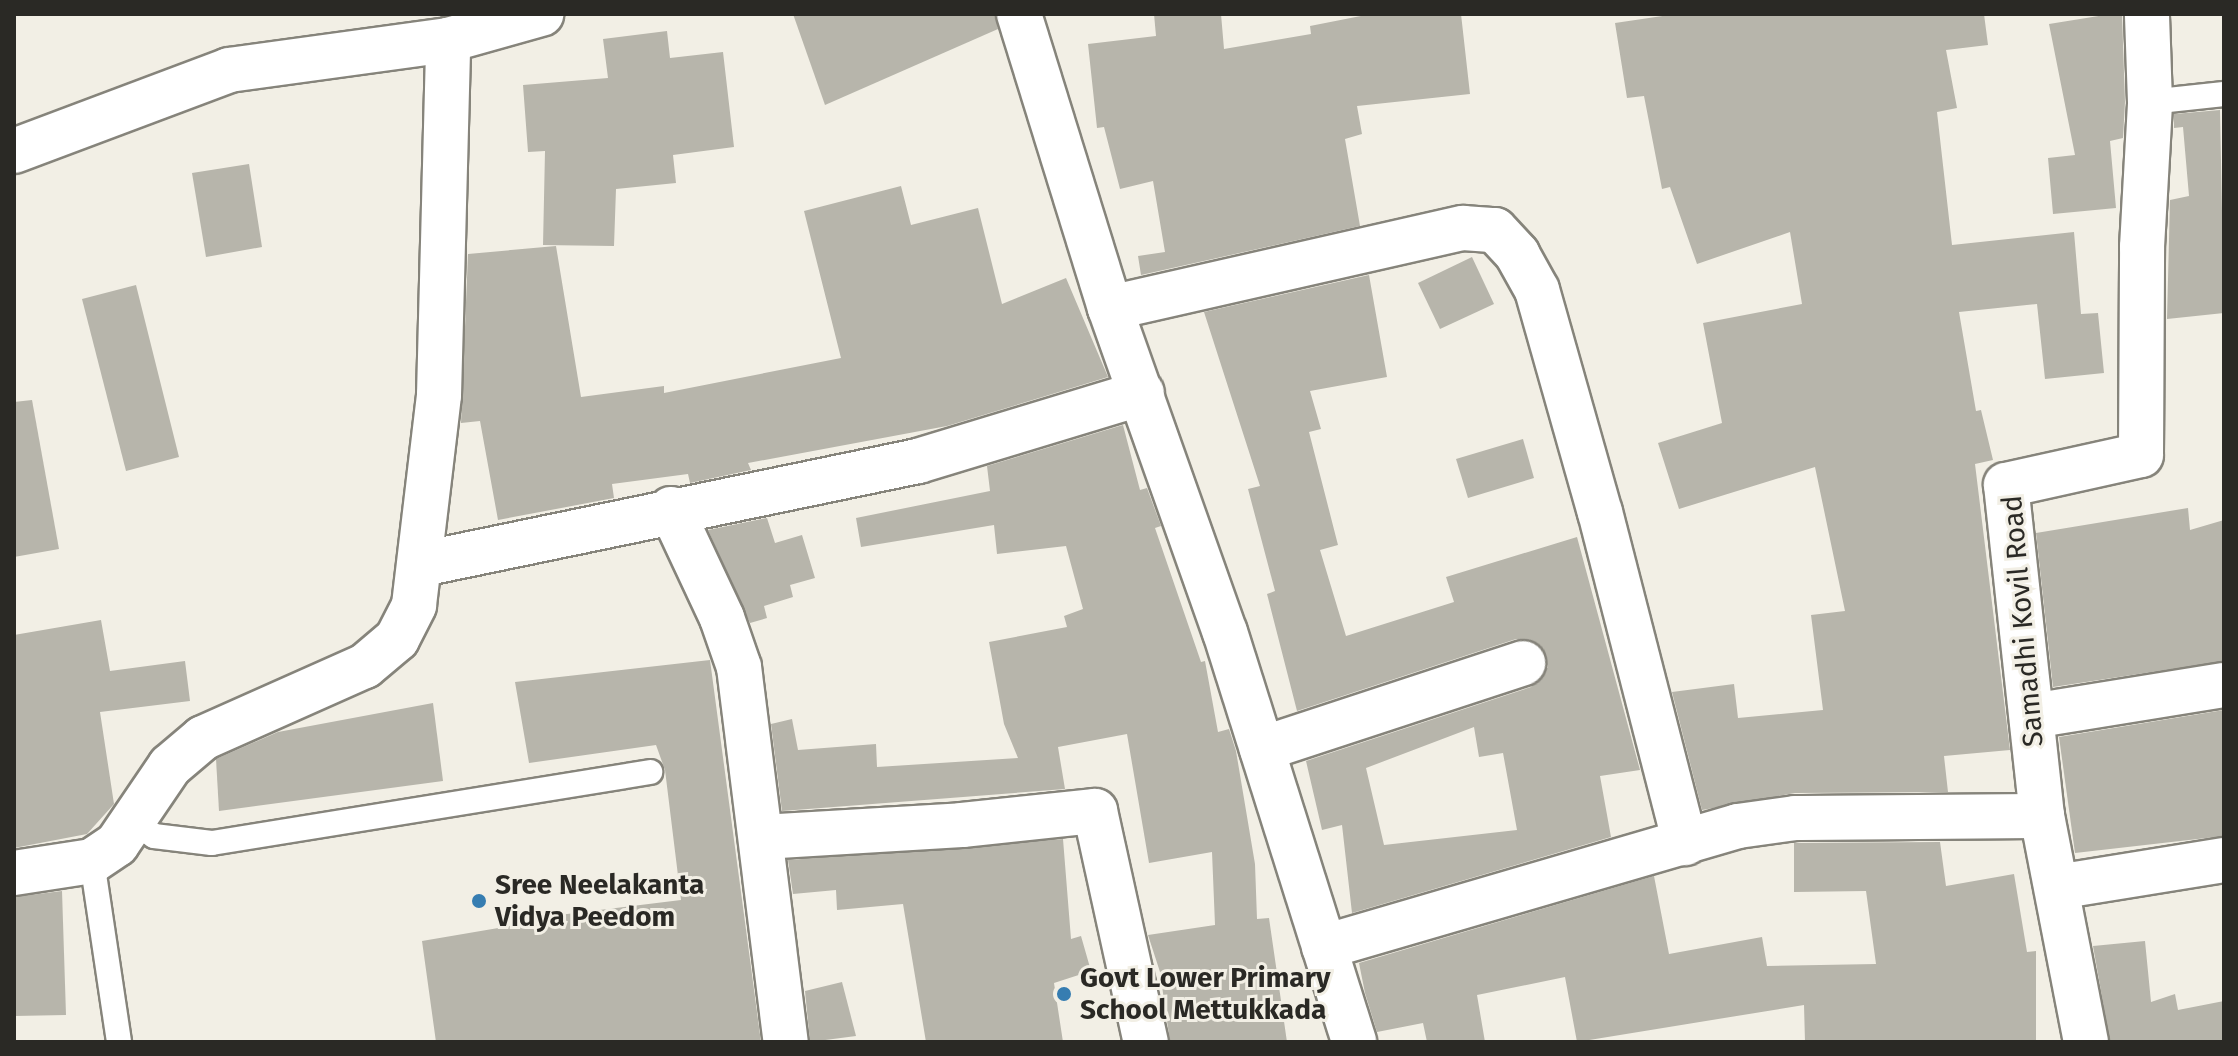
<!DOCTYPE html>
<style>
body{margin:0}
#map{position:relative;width:2238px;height:1056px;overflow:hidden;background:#f2efe5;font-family:"Fira Sans",sans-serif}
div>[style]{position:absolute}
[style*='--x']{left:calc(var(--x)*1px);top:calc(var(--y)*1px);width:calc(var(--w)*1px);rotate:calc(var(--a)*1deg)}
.building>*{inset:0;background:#b7b5ab}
.roads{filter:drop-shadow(2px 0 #86847b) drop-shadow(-2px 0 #86847b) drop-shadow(0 2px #86847b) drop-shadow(0 -2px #86847b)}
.service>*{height:24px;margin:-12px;padding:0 12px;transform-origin:12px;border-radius:12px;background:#fff}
.minor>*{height:44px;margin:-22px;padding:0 22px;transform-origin:22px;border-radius:22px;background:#fff}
.tertiary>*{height:44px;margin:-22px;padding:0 22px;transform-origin:22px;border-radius:22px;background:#fff}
.dots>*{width:22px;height:22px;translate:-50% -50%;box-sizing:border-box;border:4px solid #f2efe5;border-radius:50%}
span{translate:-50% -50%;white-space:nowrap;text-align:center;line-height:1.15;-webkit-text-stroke:6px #f2efe5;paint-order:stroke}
.street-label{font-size:28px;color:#2a2925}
.poi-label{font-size:28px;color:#2a2925;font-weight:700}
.left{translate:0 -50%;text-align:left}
.frame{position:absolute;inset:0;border:16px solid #2a2925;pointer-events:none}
</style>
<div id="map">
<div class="building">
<i style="clip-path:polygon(793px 14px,995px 14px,998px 29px,825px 105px)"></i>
<i style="clip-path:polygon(1154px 14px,1221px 14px,1224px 49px,1311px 34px,1310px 26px,1371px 14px,1461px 14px,1470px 94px,1357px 106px,1362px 134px,1345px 139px,1360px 226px,1141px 275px,1138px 256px,1165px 252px,1153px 181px,1120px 189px,1104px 127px,1097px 128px,1088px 44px,1156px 36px)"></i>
<i style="clip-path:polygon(1676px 14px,1984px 14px,1988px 45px,1946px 50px,1957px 108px,1937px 112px,1952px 245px,2074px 232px,2081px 314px,2098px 313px,2104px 373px,2045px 379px,2037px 304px,1959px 312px,1976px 411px,1981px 410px,1993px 460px,1975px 464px,2010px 750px,1944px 756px,1948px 792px,1795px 793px,1702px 810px,1672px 692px,1734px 684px,1738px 718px,1823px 710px,1811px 615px,1845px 611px,1815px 467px,1679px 509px,1658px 443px,1722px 423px,1703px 323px,1802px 304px,1790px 232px,1697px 264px,1670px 187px,1662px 189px,1644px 96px,1627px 98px,1615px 23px)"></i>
<i style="clip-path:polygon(2111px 14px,2122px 14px,2125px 102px,2123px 138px,2110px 141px,2116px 208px,2053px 214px,2048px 158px,2075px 155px,2049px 24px)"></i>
<i style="clip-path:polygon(667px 31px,670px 58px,723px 52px,734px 147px,673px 155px,676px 183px,616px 189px,614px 246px,543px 245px,545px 151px,528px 152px,523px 85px,608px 78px,603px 39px)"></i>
<i style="clip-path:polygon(2220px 110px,2224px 313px,2167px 319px,2170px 200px,2189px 196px,2183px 127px,2174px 128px,2174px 114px)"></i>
<i style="clip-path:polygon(249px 164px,262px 247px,206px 257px,192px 173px)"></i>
<i style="clip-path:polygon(901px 186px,911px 225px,978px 208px,1002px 304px,1066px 278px,1108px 377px,947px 426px,748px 463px,751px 470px,690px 483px,688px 474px,612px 484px,614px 498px,498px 520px,480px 421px,461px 423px,468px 254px,556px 246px,581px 397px,664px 386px,664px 393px,841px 358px,804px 211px)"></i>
<i style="clip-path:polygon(1472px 257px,1494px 304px,1440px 329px,1418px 283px)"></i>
<i style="clip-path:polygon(evenodd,1369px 275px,1387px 377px,1310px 391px,1321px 429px,1309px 432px,1338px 545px,1320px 550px,1346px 636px,1454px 602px,1446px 577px,1577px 537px,1640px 770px,1600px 776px,1611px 837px,1352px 913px,1342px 825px,1322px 830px,1306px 761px,1531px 687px,1548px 667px,1540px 645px,1516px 639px,1297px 711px,1267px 594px,1275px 591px,1248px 489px,1260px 486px,1204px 312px,1369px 275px,1474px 727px,1479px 757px,1503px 753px,1517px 830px,1384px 845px,1366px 768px,1474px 727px)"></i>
<i style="clip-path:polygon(136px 285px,179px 457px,126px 471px,82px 299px)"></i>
<i style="clip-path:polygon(32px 400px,59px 549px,14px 557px,14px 402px)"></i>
<i style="clip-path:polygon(1123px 425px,1140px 490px,1147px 488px,1161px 526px,1155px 528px,1201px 662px,1205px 661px,1218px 732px,1229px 729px,1236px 751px,1255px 864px,1257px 919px,1269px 918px,1287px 1042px,1170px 1042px,1160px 972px,1148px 935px,1215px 925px,1212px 852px,1149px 863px,1127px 734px,1058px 747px,1065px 789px,782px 811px,771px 724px,792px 719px,798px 750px,876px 744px,877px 767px,1018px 758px,1004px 724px,989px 642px,1067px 627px,1064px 616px,1083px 609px,1066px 546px,997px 554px,994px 525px,861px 547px,856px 518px,990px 491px,987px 466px)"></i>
<i style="clip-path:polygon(1523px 439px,1534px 478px,1468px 498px,1456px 459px)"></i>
<i style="clip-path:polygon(2188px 508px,2190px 530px,2224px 520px,2224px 661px,2053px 687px,2036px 533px)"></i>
<i style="clip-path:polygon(767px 518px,775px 543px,802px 535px,815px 578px,790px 585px,793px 597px,764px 606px,767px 618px,750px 623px,708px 530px)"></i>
<i style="clip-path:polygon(101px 620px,110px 671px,185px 661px,190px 701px,100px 712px,114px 804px,87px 834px,14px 848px,14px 635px)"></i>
<i style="clip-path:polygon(710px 660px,761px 1042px,436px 1042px,422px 941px,510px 926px,510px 921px,681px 900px,665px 770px,656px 745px,529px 763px,515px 682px)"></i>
<i style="clip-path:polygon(433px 703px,443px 781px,219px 811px,216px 759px,278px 732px)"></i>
<i style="clip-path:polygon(2224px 710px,2224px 836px,2075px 853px,2059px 737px)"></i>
<i style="clip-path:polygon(1063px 839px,1071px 939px,1081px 936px,1091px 971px,1054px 983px,1063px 1042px,926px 1042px,903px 904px,837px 910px,836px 890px,793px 894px,788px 860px)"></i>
<i style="clip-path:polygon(1940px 842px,1946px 886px,2014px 874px,2027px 952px,2036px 951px,2036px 1042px,1805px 1042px,1804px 1005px,1577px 1042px,1565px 977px,1477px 995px,1485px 1042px,1427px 1042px,1423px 1023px,1377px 1032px,1365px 993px,1359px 963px,1654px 876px,1669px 954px,1762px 937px,1767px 966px,1876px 964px,1866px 891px,1794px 892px,1794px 843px)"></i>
<i style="clip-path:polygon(62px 891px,66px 1015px,14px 1016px,14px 897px)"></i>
<i style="clip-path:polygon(2145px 941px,2151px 1002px,2175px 994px,2178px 1010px,2224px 1001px,2224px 1042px,2110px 1042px,2093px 946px)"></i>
<i style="clip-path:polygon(842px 982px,856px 1036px,810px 1042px,805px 991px)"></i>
</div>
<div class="roads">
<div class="service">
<i style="--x:2150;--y:102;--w:74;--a:-6.2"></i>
<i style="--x:132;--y:821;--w:27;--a:34"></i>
<i style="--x:154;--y:836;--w:58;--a:6.9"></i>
<i style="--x:212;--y:843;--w:444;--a:-9.2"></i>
<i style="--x:92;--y:861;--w:183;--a:81.5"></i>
</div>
<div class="minor">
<i style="--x:14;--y:151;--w:230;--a:-20.6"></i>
<i style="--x:229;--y:70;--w:221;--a:-7.8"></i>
<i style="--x:448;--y:40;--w:97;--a:-15.6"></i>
<i style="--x:1110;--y:308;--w:362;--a:-12.8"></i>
<i style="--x:1463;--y:228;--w:32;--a:4"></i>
<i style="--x:1495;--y:230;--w:33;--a:47"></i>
<i style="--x:1517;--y:254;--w:41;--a:60.9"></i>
<i style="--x:1537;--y:290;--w:231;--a:74.2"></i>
<i style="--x:1600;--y:512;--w:342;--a:75.6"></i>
<i style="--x:671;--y:509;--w:120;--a:64.9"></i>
<i style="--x:722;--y:618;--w:52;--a:70.9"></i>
<i style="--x:739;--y:667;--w:378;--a:82.9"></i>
<i style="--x:422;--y:564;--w:507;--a:-11.73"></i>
<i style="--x:918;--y:461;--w:234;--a:-16.9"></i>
<i style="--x:2032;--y:716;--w:194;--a:-9.2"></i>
<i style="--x:1262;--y:749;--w:275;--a:-18.2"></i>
<i style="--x:762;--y:837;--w:200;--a:-3.4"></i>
<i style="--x:962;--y:825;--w:134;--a:-6"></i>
<i style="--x:1095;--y:811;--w:237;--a:77.6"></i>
<i style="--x:14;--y:873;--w:79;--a:-8.7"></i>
<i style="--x:92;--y:861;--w:30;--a:-34"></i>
<i style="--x:117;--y:844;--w:94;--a:-55.8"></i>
<i style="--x:170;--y:766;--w:43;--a:-40.3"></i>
<i style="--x:203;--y:738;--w:177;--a:-24"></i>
<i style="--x:365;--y:666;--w:42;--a:-40.2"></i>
<i style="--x:397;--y:639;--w:38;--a:-63"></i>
<i style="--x:414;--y:605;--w:211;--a:-83.2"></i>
<i style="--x:439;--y:395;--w:355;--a:-88.5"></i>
<i style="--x:2057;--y:887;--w:169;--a:-9.2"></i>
<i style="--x:1324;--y:947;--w:431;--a:-16.3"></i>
<i style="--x:1738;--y:826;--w:58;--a:-8"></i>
<i style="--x:1795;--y:818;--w:247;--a:-0.5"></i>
<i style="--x:2086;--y:1042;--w:230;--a:-101"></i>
<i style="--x:2042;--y:816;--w:333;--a:-96.2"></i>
<i style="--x:2006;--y:485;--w:138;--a:-12.5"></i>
<i style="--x:2141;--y:455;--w:208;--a:-89.7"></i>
<i style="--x:2142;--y:247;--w:145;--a:-86.8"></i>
<i style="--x:2150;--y:102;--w:88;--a:-92"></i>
</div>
<div class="tertiary">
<i style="--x:1019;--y:14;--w:308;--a:72.8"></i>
<i style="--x:1110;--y:308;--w:344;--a:70.5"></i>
<i style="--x:1225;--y:632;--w:430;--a:72.5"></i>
</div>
</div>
<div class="dots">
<i style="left:479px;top:901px;background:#367db1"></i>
<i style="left:1064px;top:994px;background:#367db1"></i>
</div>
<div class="street-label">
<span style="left:2023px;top:621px;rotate:-95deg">Samadhi Kovil Road</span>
</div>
<div class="poi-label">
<span class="left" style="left:495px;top:901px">Sree Neelakanta<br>Vidya Peedom</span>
<span class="left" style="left:1080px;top:994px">Govt Lower Primary<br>School Mettukkada</span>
</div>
<div class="frame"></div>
</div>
